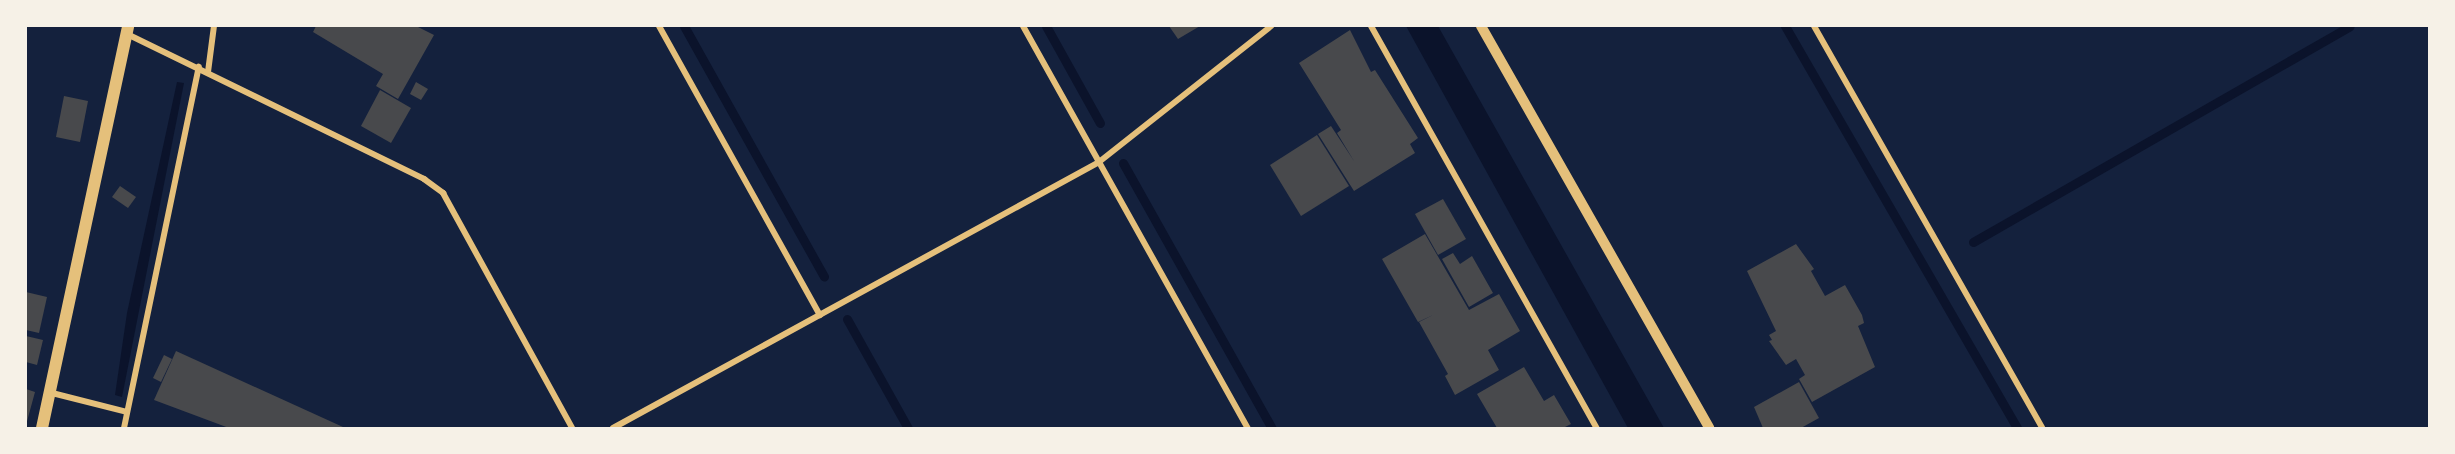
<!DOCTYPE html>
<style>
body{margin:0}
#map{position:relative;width:2455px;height:454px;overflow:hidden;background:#14213d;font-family:"Times New Roman",serif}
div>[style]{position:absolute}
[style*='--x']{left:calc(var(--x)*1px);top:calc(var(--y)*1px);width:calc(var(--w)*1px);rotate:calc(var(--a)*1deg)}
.water>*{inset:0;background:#0b132b}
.stream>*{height:9px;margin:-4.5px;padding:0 4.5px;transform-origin:4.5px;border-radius:4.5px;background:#0b132b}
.building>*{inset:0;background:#48494c}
.minor>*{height:6px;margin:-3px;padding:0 3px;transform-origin:3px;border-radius:3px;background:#e5c07b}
.tertiary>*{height:10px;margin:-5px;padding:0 5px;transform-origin:5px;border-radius:5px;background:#e5c07b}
.secondary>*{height:12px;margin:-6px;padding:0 6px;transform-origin:6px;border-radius:6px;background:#e5c07b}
span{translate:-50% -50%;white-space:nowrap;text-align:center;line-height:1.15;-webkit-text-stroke:4.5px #f6f1e7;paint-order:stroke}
.frame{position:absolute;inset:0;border:27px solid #f6f1e7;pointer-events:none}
</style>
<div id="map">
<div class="water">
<i style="clip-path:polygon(1406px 26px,1438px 26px,1664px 428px,1628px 428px)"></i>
<i style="clip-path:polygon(177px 82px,184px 83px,122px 397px,115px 395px,127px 313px)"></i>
</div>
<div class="stream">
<i style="--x:684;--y:26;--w:287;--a:60.8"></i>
<i style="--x:1046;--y:26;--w:111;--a:60.9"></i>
<i style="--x:1785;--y:26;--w:464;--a:60"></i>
<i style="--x:1123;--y:163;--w:304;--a:60.7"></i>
<i style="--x:1973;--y:242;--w:434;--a:-29.8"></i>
<i style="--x:847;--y:319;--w:125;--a:60.8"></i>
</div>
<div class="building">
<i style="clip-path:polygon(316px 26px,416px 26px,434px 35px,398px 99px,376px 86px,383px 74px,313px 32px)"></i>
<i style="clip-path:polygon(1169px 26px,1200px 26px,1178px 39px)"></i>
<i style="clip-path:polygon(1350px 30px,1371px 72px,1375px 70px,1418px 138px,1410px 144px,1415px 153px,1354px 191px,1318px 134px,1331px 126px,1354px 161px,1337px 133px,1341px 130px,1299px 63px)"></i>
<i style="clip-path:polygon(416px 82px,428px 89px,421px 100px,410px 94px)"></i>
<i style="clip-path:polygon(380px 90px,411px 108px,391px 143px,361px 126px)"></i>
<i style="clip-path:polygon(64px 96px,88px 101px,80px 142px,56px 137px)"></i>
<i style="clip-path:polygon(1317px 135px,1349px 186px,1301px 216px,1270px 165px)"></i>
<i style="clip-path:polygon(120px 186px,136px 197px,128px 208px,112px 197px)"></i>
<i style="clip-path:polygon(1443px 199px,1466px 239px,1438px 255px,1415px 214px)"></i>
<i style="clip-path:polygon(1425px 234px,1469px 310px,1499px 294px,1520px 331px,1488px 350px,1499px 370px,1455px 395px,1445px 376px,1448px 374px,1419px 322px,1433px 315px,1418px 322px,1382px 259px)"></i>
<i style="clip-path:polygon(1796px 244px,1814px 269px,1811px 271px,1825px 296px,1845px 285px,1862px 315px,1864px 323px,1858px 326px,1875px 367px,1812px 402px,1799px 379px,1805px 375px,1796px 359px,1786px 365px,1769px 341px,1772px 340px,1769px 335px,1776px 331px,1747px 271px)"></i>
<i style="clip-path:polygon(1453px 253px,1460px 264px,1472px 256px,1493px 293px,1469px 307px,1442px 259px)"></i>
<i style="clip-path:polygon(26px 292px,47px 297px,39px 333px,26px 330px)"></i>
<i style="clip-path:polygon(26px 336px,43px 340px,37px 365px,26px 362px)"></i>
<i style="clip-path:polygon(176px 351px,343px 427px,342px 428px,229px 428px,154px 400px)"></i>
<i style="clip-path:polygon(164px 355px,172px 359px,161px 382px,153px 378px)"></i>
<i style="clip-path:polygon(1524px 367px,1544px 401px,1554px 395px,1571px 424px,1563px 428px,1497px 428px,1477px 394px)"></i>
<i style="clip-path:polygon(1799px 382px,1819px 418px,1801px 428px,1763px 428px,1754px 407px)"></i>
<i style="clip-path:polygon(26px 389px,35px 392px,26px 425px)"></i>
</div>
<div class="minor">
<i style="--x:659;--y:26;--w:331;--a:60.9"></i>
<i style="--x:1023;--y:26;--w:461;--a:60.8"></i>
<i style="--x:1371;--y:26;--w:461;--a:60.7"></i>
<i style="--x:1814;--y:26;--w:462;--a:60.4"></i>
<i style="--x:127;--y:34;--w:331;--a:26"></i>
<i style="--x:424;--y:179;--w:24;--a:36"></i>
<i style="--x:443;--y:193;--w:268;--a:61.2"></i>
<i style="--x:208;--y:72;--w:46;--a:-82.6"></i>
<i style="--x:52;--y:393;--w:77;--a:14.2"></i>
<i style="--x:124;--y:428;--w:369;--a:-78.3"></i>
<i style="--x:613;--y:428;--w:554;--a:-28.69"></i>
<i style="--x:1099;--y:162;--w:219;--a:-38.3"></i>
</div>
<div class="tertiary">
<i style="--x:1481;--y:26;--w:462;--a:60.4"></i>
</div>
<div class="secondary">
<i style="--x:42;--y:428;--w:411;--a:-77.9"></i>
</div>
<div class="frame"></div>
</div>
